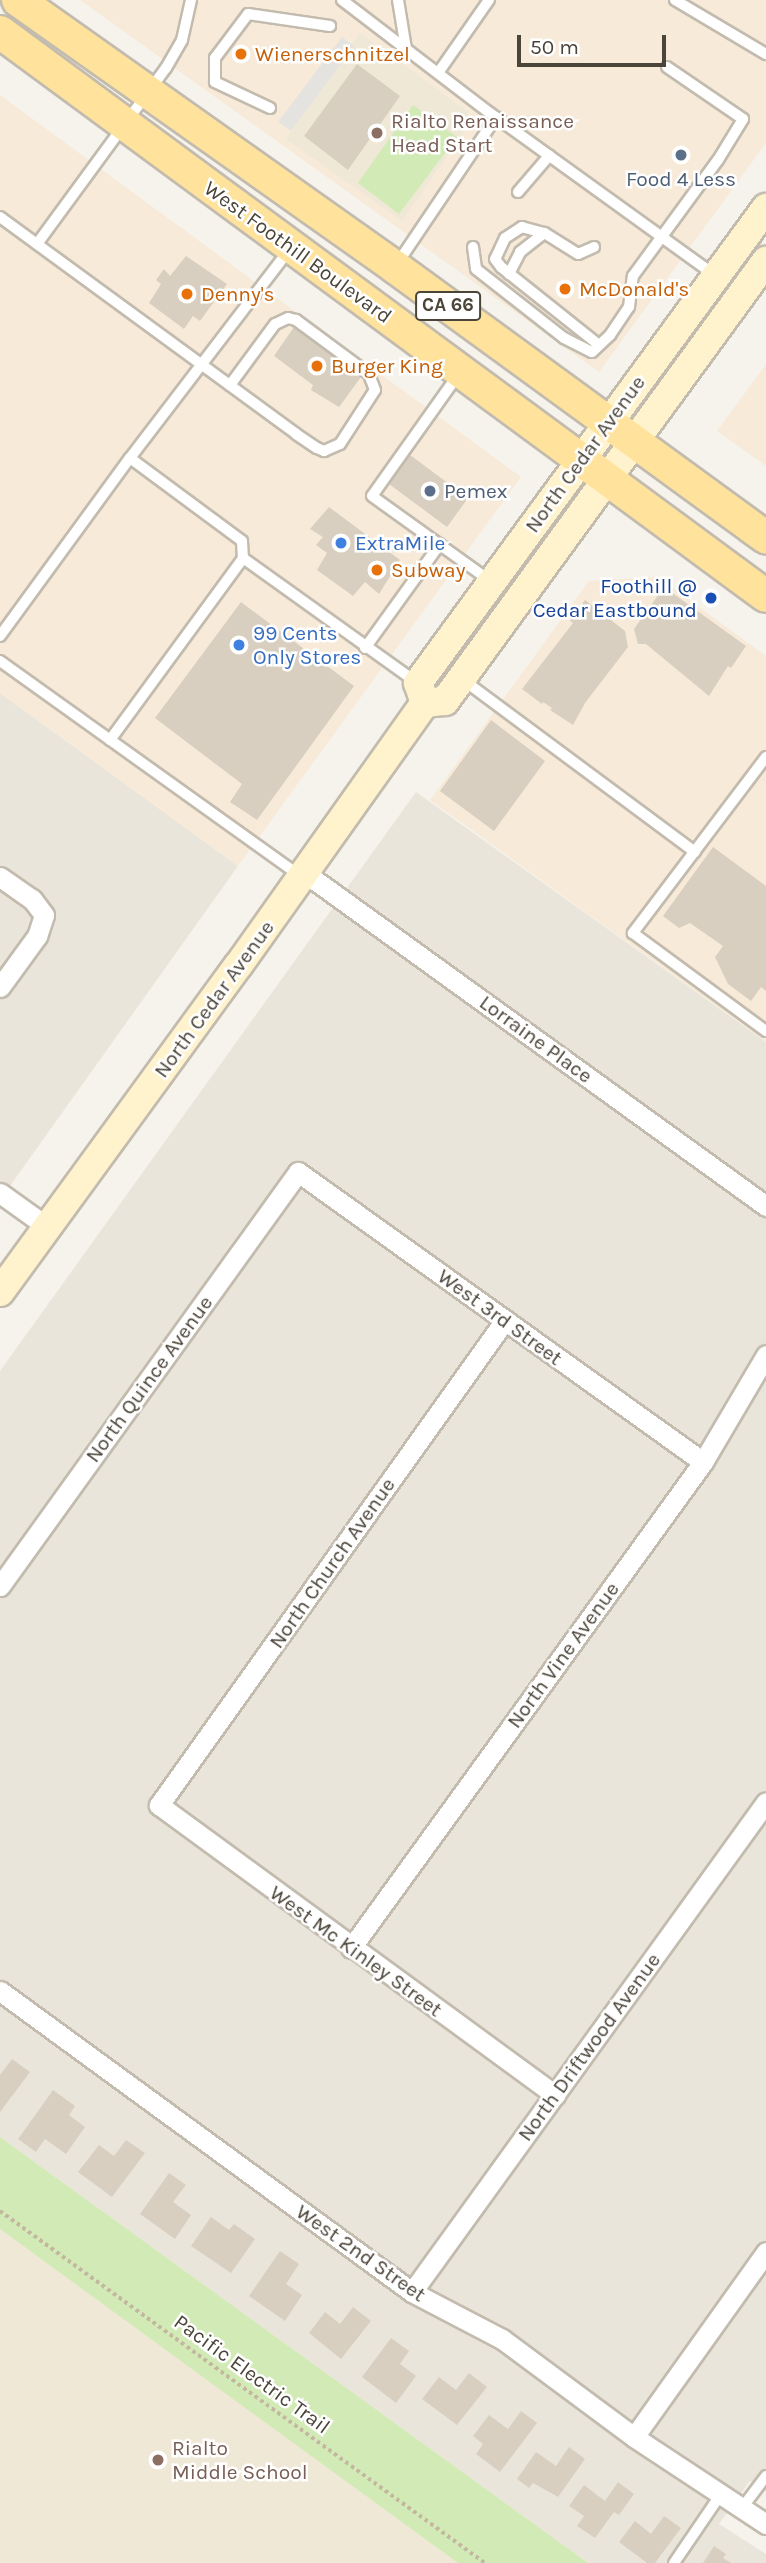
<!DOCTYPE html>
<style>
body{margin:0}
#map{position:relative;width:766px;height:2563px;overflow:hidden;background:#f6f3ec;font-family:Karla,sans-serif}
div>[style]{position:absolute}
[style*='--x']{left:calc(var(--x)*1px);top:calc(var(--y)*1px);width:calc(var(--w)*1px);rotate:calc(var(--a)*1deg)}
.residential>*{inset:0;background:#eae5da}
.commercial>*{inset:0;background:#f7ead8}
.education>*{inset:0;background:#efe8d6}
.green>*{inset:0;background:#d2eab5}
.parking>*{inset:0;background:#e5e3e0}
.building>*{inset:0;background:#d8cfc1}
.path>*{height:3.5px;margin-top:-1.75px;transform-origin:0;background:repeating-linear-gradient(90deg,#c4b79f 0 3.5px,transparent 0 7px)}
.roads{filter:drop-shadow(2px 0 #c2bbae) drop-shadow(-2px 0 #c2bbae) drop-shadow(0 2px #c2bbae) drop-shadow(0 -2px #c2bbae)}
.service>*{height:10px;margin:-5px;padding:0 5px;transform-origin:5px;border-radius:5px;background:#fff}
.minor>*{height:19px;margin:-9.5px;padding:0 9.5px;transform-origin:9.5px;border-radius:9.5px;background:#fff}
.secondary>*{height:28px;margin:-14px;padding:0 14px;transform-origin:14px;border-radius:14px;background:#fff3cd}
.primary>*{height:32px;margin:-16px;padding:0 16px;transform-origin:16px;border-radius:16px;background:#ffe39c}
.dots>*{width:19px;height:19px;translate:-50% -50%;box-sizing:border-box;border:4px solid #fff;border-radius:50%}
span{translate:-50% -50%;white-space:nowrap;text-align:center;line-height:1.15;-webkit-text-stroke:5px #fff;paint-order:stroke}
.shield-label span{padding:2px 5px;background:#fff;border:2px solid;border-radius:5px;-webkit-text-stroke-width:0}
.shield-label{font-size:19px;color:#4b4439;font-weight:700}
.food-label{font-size:21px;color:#c56008}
.left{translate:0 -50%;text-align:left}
.education-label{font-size:21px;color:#785e54}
.service-label{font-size:21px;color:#4e5e75}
.street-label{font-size:21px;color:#4b4439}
.shop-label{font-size:21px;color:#366cbe}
.transit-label{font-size:21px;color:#164399}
.right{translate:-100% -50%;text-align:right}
.scale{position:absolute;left:517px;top:35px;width:149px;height:32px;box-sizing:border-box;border:4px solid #4b4439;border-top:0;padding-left:9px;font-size:21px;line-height:24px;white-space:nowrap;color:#4b4439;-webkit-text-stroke:5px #fff;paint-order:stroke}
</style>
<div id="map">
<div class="residential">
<i style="clip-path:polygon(0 693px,238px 866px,0 1200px)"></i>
<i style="clip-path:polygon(416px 792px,766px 1042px,766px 2491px,750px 2481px,719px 2524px,766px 2554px,766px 2563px,588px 2563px,0 2137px,0 1371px)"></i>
</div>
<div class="commercial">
<i style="clip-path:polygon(80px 0,766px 0,766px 143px,599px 372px)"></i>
<i style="clip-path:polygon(0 95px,521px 477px,238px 866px,0 693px)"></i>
<i style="clip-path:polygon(766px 364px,766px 466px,717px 431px)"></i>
<i style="clip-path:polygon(658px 577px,766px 656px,766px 1042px,430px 800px,589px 581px)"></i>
</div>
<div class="education">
<i style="clip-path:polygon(360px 33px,468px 112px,468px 126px,402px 221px,286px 139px)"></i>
<i style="clip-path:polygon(0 2229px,175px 2356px,458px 2563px,0 2563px)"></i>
</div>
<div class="green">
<i style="clip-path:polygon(413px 105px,457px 137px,399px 214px,358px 183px)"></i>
<i style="clip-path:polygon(0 2137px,588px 2563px,458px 2563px,0 2229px)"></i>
</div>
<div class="parking">
<i style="clip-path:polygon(342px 37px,354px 46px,291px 131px,278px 122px)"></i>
</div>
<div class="building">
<i style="clip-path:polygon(357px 64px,400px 96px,348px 170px,304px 136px)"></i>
<i style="clip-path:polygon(186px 256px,227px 284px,200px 321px,193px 316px,184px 329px,149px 303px,161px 284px,156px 280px,164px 269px,170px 276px)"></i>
<i style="clip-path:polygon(294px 327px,361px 377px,339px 407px,311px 390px,313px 385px,274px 356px)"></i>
<i style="clip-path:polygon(406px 452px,468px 498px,447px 527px,385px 481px)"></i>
<i style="clip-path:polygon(329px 507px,400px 560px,379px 594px,365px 582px,353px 596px,317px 570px,327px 553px,316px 545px,323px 537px,310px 529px)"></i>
<i style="clip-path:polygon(664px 587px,746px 646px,731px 668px,728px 666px,709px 696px,646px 644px,638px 644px,634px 629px)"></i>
<i style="clip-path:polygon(585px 600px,625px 631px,628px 647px,585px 703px,573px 725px,550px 710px,552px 708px,543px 702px,542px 704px,522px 689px,573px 623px,570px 621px)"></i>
<i style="clip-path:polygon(241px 602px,354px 686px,257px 820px,230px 802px,242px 784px,155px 718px)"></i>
<i style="clip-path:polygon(491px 720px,545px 761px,494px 831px,440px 791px)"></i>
<i style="clip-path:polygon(713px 847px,766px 886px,766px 991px,761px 987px,751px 1001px,728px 984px,715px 957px,723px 946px,690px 923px,679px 928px,663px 916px)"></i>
<i style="clip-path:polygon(12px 2059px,30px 2072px,0 2112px,0 2075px)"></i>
<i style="clip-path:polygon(53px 2090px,75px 2106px,69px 2115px,85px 2127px,66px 2154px,45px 2139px,36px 2152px,18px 2139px)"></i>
<i style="clip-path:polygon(126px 2140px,145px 2153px,112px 2197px,78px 2172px,99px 2145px,114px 2156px)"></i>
<i style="clip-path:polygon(169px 2173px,186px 2185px,173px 2202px,191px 2215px,175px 2239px,140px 2214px)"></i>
<i style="clip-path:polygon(211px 2217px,229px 2230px,234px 2224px,255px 2239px,231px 2273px,191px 2246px)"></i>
<i style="clip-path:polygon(280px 2251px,299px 2264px,286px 2284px,302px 2295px,285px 2321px,249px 2296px)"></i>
<i style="clip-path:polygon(353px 2307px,371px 2321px,341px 2359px,309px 2333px,325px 2312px,340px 2324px)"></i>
<i style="clip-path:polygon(391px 2338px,409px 2351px,400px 2364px,416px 2376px,396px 2403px,362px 2377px)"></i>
<i style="clip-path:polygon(469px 2373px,487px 2387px,457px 2425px,422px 2399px,439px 2377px,456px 2390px)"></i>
<i style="clip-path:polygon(521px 2411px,537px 2423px,500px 2472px,476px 2454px,483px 2444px,473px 2436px,489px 2415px,508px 2429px)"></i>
<i style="clip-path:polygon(569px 2447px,585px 2459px,558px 2497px,533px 2483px,529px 2488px,517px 2479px,536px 2452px,556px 2466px)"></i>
<i style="clip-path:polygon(618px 2482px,634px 2494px,619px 2515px,614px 2512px,595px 2538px,577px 2526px,584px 2516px,569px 2506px,584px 2485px,605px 2501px)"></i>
<i style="clip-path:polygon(664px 2516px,681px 2528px,655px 2563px,647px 2563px,619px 2542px,635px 2521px,651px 2534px)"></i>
<i style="clip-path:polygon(714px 2546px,726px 2554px,723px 2558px,731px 2563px,703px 2563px)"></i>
</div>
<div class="path">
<i style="--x:0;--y:2211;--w:599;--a:35.97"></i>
</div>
<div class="roads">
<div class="service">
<i style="--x:342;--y:0;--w:186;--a:37.4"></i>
<i style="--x:490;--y:113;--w:275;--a:35.8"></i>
<i style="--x:398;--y:0;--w:50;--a:80.7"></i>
<i style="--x:675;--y:0;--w:106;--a:30.7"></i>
<i style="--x:438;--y:73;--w:89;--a:-55.1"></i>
<i style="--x:270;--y:108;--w:61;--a:-154.7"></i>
<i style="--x:215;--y:82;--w:24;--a:-90"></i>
<i style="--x:215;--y:58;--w:55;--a:-53.1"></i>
<i style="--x:248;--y:14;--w:83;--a:8.3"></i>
<i style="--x:518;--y:192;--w:48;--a:-49.3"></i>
<i style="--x:0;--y:217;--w:367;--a:36.2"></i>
<i style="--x:296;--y:434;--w:25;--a:34"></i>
<i style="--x:317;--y:448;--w:8;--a:23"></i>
<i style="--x:324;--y:451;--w:17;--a:-24"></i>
<i style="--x:340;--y:444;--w:64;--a:-57.1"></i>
<i style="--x:375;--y:390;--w:17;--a:-111"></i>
<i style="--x:369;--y:374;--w:91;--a:-143.5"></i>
<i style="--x:296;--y:320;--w:8;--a:-166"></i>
<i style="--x:288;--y:318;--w:14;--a:155"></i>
<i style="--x:275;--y:324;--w:76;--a:126.4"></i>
<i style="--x:37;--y:244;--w:218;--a:-53.8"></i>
<i style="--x:166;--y:68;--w:32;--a:-60"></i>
<i style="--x:182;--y:40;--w:41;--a:-77.3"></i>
<i style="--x:473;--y:247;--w:22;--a:82"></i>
<i style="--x:476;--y:269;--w:112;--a:38.1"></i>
<i style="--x:564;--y:338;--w:31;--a:27"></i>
<i style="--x:592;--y:352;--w:25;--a:-43"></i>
<i style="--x:610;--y:335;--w:34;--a:-56"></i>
<i style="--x:629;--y:307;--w:31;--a:-83"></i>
<i style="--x:633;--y:276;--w:144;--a:-53.8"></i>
<i style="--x:718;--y:160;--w:48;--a:-58.6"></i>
<i style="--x:743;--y:119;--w:92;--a:-145.6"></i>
<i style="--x:594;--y:247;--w:17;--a:156"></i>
<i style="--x:578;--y:254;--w:40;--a:-148"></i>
<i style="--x:544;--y:233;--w:23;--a:-165"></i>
<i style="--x:522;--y:227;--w:20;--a:147"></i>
<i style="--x:505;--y:238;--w:23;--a:115"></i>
<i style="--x:495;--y:259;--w:10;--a:53"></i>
<i style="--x:501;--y:267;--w:125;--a:38.5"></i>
<i style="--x:397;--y:264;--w:177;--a:-56"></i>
<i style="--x:509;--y:274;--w:25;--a:-63"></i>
<i style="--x:520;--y:252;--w:31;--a:-38"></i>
<i style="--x:458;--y:375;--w:148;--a:125.4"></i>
<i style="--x:372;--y:496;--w:144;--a:35.7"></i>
<i style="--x:130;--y:458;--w:139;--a:36.5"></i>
<i style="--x:242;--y:541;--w:17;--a:87"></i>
<i style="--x:0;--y:636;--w:220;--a:-53.9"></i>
<i style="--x:130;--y:458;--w:262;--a:-52.6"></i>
<i style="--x:365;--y:648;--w:128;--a:-54.2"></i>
<i style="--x:0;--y:661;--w:368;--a:35.6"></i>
<i style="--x:462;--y:679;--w:290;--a:36.6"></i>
<i style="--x:110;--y:740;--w:225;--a:-53.8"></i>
<i style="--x:243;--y:558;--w:211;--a:35.6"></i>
<i style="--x:766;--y:757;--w:221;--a:127.1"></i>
<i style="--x:633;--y:933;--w:165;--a:36.4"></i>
<i style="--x:742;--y:2508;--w:40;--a:-53"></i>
<i style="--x:674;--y:2563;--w:83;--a:-55.7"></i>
</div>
<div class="minor">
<i style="--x:305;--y:873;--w:569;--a:35.84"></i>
<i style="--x:0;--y:877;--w:39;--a:35"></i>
<i style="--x:32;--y:899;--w:20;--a:53"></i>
<i style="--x:44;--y:915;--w:22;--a:108"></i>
<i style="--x:37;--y:936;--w:63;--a:126"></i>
<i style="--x:0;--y:1193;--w:57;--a:35.7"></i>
<i style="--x:505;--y:1320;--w:596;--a:125.5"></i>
<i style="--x:159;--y:1805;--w:491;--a:36.2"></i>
<i style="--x:0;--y:1586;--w:510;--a:-54.25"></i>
<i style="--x:298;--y:1172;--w:498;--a:35.6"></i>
<i style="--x:351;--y:1948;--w:600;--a:-54.08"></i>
<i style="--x:703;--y:1462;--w:124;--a:-59.5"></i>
<i style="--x:0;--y:1991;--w:510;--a:36.15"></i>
<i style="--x:412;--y:2292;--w:102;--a:27.6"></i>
<i style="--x:502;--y:2339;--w:164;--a:36.6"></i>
<i style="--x:634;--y:2437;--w:158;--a:33.4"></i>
<i style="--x:412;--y:2292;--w:604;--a:-54.15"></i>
<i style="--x:634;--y:2437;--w:227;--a:-54.5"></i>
</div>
<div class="secondary">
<i style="--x:425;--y:703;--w:21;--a:-109"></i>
<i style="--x:418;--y:683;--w:589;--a:-53.77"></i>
<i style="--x:0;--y:1292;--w:404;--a:-53.9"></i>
<i style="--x:238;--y:966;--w:323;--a:-54.6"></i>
<i style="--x:425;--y:703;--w:20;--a:-6"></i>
<i style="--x:445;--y:701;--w:545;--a:-53.89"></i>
</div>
<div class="primary">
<i style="--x:18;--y:0;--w:462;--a:35.3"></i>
<i style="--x:395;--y:267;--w:459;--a:36.1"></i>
<i style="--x:0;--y:32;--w:951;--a:36.36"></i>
</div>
</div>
<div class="dots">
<i style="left:241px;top:54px;background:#e8710a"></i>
<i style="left:377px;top:133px;background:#8d6e63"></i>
<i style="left:681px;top:155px;background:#5c6f8a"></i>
<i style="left:565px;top:289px;background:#e8710a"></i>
<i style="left:187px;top:294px;background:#e8710a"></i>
<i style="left:317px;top:366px;background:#e8710a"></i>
<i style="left:430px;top:491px;background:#5c6f8a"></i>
<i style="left:341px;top:543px;background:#3f7fe0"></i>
<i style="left:377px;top:570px;background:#e8710a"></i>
<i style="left:711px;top:598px;background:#1a4fb4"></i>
<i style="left:239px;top:645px;background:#3f7fe0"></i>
<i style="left:158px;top:2460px;background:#8d6e63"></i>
</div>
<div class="shield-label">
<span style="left:448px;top:306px">CA 66</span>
</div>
<div class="food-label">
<span class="left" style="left:255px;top:54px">Wienerschnitzel</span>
<span class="left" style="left:579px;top:289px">McDonald's</span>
<span class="left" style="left:201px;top:294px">Denny's</span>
<span class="left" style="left:331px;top:366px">Burger King</span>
<span class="left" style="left:391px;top:570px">Subway</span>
</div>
<div class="education-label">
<span class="left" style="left:391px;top:133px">Rialto Renaissance<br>Head Start</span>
<span class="left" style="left:172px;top:2460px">Rialto<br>Middle School</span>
</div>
<div class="service-label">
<span style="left:681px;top:179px">Food 4 Less</span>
<span class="left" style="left:444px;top:491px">Pemex</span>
</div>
<div class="street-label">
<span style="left:298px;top:252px;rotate:36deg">West Foothill Boulevard</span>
<span style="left:585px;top:454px;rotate:-54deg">North Cedar Avenue</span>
<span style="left:214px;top:999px;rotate:-54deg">North Cedar Avenue</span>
<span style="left:536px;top:1039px;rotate:36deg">Lorraine Place</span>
<span style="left:500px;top:1317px;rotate:36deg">West 3rd Street</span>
<span style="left:149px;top:1379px;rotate:-54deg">North Quince Avenue</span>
<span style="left:332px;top:1563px;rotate:-55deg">North Church Avenue</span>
<span style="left:563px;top:1655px;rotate:-54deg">North Vine Avenue</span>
<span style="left:356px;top:1951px;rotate:36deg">West Mc Kinley Street</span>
<span style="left:589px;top:2047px;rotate:-54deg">North Driftwood Avenue</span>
<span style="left:361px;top:2253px;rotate:35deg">West 2nd Street</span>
<span style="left:252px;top:2374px;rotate:36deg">Pacific Electric Trail</span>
</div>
<div class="shop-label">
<span class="left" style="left:355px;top:543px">ExtraMile</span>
<span class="left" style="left:253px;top:645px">99 Cents<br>Only Stores</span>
</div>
<div class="transit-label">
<span class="right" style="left:697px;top:598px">Foothill @<br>Cedar Eastbound</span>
</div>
<div class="scale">50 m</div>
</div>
